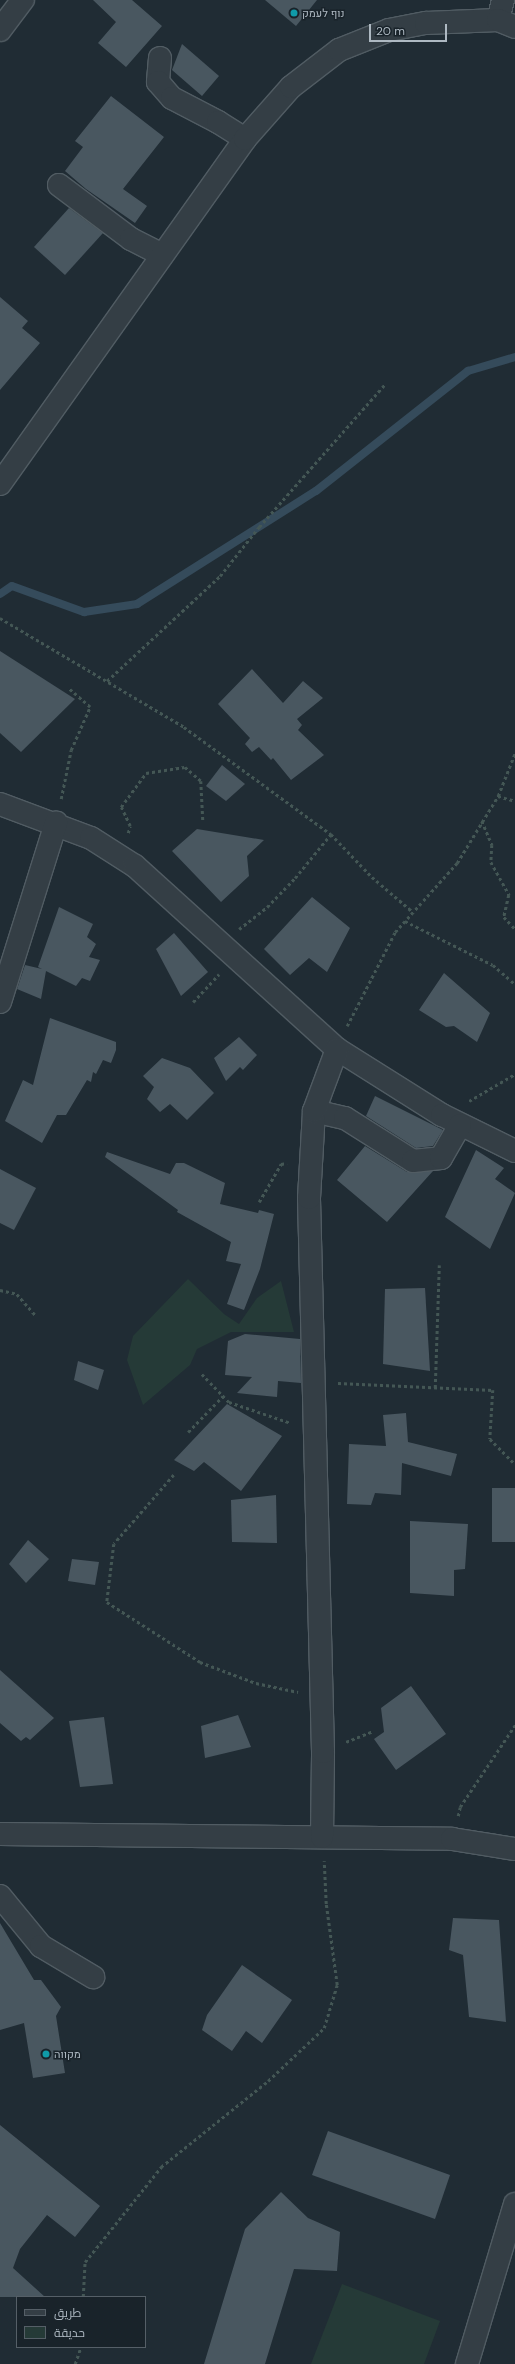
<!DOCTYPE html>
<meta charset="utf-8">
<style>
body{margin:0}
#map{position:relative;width:515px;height:2364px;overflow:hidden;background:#202c34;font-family:"DM Sans",Cairo,Heebo,sans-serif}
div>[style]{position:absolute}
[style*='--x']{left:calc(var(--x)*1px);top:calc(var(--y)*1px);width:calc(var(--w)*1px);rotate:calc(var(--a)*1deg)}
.green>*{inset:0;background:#253a37}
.stream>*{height:8px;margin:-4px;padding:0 4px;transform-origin:4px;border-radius:4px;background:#354b5b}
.building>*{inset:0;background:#495760}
.path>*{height:2.5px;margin-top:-1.25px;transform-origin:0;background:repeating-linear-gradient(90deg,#445755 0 3px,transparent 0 6px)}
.roads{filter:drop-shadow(1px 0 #515c63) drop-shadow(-1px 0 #515c63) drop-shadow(0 1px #515c63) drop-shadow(0 -1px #515c63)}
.minor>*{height:22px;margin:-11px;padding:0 11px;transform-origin:11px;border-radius:11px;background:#343e45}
.dots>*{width:11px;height:11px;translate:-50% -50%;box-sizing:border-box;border:2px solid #19232a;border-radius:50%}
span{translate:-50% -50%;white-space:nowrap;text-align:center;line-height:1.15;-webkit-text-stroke:3px #19232a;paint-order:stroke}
.poi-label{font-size:11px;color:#aeb9c2}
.left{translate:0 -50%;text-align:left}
.legend{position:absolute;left:16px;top:2296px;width:130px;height:52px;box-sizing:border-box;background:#19232a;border:1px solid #555f67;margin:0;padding:5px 7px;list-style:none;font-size:12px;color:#aeb9c2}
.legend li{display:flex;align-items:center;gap:8px;height:20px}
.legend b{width:20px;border:1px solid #555f67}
.scale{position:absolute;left:369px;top:24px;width:78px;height:18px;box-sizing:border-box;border:2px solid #aeb9c2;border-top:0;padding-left:5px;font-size:12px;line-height:14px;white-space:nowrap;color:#aeb9c2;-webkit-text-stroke:3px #19232a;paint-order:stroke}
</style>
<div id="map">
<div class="green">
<i style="clip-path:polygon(188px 1279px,224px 1314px,239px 1324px,257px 1298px,281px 1281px,294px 1332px,231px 1332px,197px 1349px,190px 1365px,143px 1405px,127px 1360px,133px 1336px)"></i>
<i style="clip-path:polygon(342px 2284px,440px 2321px,424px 2364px,311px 2364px)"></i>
</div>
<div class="stream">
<i style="--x:0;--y:594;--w:14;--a:-34"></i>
<i style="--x:12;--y:586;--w:77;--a:19.9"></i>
<i style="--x:84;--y:612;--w:54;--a:-8.6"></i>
<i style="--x:137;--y:604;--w:212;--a:-32.3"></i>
<i style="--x:316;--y:491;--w:194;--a:-38.3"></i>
<i style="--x:468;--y:371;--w:49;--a:-16.6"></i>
</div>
<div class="building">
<i style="clip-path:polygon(93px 0,132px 0,162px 26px,126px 67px,98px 43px,116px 22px)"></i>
<i style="clip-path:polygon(265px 0,317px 0,296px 26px)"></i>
<i style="clip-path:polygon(182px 44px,219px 76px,202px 96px,172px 70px)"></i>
<i style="clip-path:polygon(111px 96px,164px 137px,123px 189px,147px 206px,135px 223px,86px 189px,65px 171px,83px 147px,75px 141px)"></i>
<i style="clip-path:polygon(69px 208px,103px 233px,65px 275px,34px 247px)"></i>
<i style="clip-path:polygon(0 297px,28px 321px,22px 328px,40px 343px,0 390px)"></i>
<i style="clip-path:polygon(0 651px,75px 699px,21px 752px,0 733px)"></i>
<i style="clip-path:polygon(252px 669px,283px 703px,303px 681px,323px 698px,297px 719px,302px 725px,298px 730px,324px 755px,291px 780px,273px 758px,271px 760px,259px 747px,252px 752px,245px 744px,250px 738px,218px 704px)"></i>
<i style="clip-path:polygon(222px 765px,245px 784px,226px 801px,206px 786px)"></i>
<i style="clip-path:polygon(197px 829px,264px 840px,247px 856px,249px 876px,221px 902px,172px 851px)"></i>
<i style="clip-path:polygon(312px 897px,350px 928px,327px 972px,309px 958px,290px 975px,264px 949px)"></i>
<i style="clip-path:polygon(59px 907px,93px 924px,87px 937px,96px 944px,89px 957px,100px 960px,90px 981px,82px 978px,76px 986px,46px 971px,41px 999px,17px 989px,25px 965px,42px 969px,38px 967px)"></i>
<i style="clip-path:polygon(174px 933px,208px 972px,181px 996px,156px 949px)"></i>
<i style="clip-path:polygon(444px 973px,490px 1013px,477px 1042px,454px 1026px,446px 1027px,419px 1010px)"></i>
<i style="clip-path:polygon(50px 1018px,116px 1042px,116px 1050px,111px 1063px,103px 1060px,96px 1074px,93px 1072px,91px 1082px,87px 1080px,66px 1115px,57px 1115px,42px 1143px,5px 1121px,23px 1080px,33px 1085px)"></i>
<i style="clip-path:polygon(239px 1037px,257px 1055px,243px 1070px,240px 1067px,226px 1081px,214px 1058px)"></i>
<i style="clip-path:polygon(162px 1058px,190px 1068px,214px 1093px,187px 1120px,170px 1104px,160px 1112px,147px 1099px,154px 1087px,143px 1076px)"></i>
<i style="clip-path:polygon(375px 1096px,443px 1130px,433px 1146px,416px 1148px,366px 1116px)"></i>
<i style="clip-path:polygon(365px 1146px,407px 1172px,433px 1171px,387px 1222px,337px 1180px)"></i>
<i style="clip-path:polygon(476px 1150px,504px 1168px,495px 1179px,515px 1193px,490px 1249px,445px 1217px)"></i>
<i style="clip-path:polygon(107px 1152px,170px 1174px,176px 1163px,184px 1163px,225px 1183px,220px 1204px,258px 1213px,259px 1210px,274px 1214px,260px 1269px,244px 1310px,227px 1304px,241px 1264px,226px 1261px,231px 1242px,177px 1212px,178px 1210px,105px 1157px)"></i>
<i style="clip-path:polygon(0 1169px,36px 1188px,14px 1230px,0 1223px)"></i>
<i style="clip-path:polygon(425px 1288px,430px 1371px,383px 1364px,385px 1289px)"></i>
<i style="clip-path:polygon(245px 1334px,300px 1339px,301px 1383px,278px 1381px,277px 1397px,237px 1393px,252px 1377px,225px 1375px,228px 1341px)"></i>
<i style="clip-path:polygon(78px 1361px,104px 1370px,98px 1390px,74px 1380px)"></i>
<i style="clip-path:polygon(227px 1404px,282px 1436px,241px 1491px,204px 1462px,194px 1471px,174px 1460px)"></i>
<i style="clip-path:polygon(406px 1413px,408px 1442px,457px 1454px,451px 1476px,402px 1463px,401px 1495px,375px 1493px,371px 1505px,347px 1504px,349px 1444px,386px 1446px,383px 1415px)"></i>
<i style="clip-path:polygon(492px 1488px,515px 1488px,515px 1542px,492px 1542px)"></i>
<i style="clip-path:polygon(276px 1495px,277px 1543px,232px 1542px,231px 1500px)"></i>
<i style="clip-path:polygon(410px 1521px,468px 1524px,465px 1569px,454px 1570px,454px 1596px,410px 1593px)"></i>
<i style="clip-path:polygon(28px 1540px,49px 1559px,26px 1583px,9px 1564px)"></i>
<i style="clip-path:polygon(72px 1559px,99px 1562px,95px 1585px,68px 1581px)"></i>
<i style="clip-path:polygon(0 1670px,54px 1718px,30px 1740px,26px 1737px,21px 1741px,0 1723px)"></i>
<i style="clip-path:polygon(411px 1686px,446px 1734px,396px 1770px,374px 1739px,384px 1732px,381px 1708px)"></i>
<i style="clip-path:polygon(238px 1715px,251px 1747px,205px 1758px,201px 1726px)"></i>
<i style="clip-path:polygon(104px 1717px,113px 1784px,80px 1787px,69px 1721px)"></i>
<i style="clip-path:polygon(453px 1918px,499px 1920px,506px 2022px,469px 2017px,463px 1955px,449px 1950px)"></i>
<i style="clip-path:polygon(0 1923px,34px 1980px,41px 1980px,61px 2007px,56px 2016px,65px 2073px,33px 2078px,24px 2023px,0 2030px)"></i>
<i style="clip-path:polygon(242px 1965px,292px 2000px,262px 2043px,246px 2031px,232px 2051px,202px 2030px,207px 2015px)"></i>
<i style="clip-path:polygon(0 2125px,100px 2206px,75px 2237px,47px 2215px,20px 2249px,13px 2268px,45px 2297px,0 2297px)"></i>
<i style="clip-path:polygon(328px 2131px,450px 2175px,435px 2219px,312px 2175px)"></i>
<i style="clip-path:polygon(281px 2192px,308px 2218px,340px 2232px,337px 2271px,294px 2269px,265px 2364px,204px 2364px,245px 2229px)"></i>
</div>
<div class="path">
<i style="--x:0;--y:618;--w:214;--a:30.6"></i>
<i style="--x:184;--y:727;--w:182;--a:36.1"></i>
<i style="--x:107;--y:681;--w:154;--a:-42.9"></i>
<i style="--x:220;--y:576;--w:63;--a:-51.5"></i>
<i style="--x:259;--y:527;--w:191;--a:-48.6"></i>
<i style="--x:498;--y:796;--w:46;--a:-68.4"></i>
<i style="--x:61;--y:799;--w:50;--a:-78.5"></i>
<i style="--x:71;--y:750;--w:47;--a:-66.2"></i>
<i style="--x:90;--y:707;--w:29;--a:-139"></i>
<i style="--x:482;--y:821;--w:26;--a:67"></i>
<i style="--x:492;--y:845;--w:17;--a:93"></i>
<i style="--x:491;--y:862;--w:38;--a:61"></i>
<i style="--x:509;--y:895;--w:23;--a:103"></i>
<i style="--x:504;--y:917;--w:16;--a:47"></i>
<i style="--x:128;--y:833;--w:7;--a:-74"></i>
<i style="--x:130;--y:826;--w:21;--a:-115"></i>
<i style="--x:121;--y:807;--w:42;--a:-53.7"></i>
<i style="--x:146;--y:773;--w:39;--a:-9"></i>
<i style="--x:185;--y:767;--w:21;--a:41"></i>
<i style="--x:201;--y:781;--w:40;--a:87.1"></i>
<i style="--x:405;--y:921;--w:98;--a:26.6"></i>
<i style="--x:493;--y:965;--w:29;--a:41"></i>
<i style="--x:239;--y:929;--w:36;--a:-38"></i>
<i style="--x:267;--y:907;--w:40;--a:-46"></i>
<i style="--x:295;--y:878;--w:57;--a:-50.7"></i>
<i style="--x:331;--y:834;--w:59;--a:46.4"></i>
<i style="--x:372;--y:877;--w:54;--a:40.5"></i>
<i style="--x:193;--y:1002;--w:38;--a:-47"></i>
<i style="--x:347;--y:1026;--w:106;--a:-62.9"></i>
<i style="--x:395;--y:932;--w:93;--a:-48.1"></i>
<i style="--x:457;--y:863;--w:79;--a:-58.5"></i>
<i style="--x:498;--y:796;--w:18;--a:16"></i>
<i style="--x:469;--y:1101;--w:53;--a:-30.4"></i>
<i style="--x:259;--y:1202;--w:44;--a:-59.9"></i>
<i style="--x:281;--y:1164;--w:6;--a:-9"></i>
<i style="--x:0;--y:1290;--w:17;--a:13"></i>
<i style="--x:17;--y:1294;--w:28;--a:49"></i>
<i style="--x:202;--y:1374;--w:39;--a:46"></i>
<i style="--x:229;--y:1402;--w:65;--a:18.7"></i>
<i style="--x:338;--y:1383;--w:155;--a:2.6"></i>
<i style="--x:493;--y:1390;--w:49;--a:93.5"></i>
<i style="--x:490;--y:1439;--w:35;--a:45"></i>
<i style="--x:435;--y:1388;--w:123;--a:-88.1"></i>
<i style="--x:188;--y:1432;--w:50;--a:-45.8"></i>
<i style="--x:174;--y:1475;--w:91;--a:131"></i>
<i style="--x:114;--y:1544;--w:58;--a:96.9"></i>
<i style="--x:107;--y:1602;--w:111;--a:32.8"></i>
<i style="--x:200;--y:1662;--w:60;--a:20.6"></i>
<i style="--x:256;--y:1683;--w:43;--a:12.1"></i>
<i style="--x:346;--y:1742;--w:29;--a:-22"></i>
<i style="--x:458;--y:1816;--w:9;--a:-77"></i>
<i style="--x:460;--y:1807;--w:99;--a:-56.1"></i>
<i style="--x:83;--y:2297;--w:35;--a:-87"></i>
<i style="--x:85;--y:2262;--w:122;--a:-51.3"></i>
<i style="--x:161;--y:2167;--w:137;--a:-38.8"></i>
<i style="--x:268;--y:2081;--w:77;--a:-43.4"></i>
<i style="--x:324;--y:2028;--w:45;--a:-73.2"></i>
<i style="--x:337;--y:1985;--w:82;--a:-97.7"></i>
<i style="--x:326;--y:1904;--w:43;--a:-92.7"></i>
<i style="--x:75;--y:2364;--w:18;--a:-71"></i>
</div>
<div class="roads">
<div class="minor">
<i style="--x:498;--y:20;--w:21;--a:-76"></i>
<i style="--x:0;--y:30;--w:38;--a:-53"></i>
<i style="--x:160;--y:58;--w:24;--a:95"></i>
<i style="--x:158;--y:82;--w:21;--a:49"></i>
<i style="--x:172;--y:98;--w:52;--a:27.6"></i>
<i style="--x:218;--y:122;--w:32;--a:32"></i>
<i style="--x:59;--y:185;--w:90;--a:36.9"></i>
<i style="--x:131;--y:239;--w:35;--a:27"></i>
<i style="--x:0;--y:484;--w:423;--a:-54.6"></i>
<i style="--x:245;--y:139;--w:69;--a:-48.5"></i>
<i style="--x:291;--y:87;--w:61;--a:-37.6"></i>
<i style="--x:339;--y:50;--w:54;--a:-21.8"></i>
<i style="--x:389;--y:30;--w:38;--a:-11"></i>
<i style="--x:426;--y:23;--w:72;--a:-2.4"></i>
<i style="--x:498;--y:20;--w:18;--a:22"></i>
<i style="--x:0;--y:804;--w:97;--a:20.5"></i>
<i style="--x:91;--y:838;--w:52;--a:32.5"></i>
<i style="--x:135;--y:866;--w:273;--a:42.2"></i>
<i style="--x:337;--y:1049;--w:124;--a:32.2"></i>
<i style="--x:442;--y:1115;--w:81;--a:26.3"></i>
<i style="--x:0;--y:1002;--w:188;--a:-72.6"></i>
<i style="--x:314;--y:1111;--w:32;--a:13"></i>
<i style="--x:345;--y:1118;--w:80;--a:32.3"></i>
<i style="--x:413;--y:1161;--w:28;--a:-6"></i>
<i style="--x:441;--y:1158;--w:38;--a:-60"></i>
<i style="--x:0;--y:1834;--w:452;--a:0.6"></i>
<i style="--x:452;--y:1839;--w:64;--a:9"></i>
<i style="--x:322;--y:1837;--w:85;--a:-89.3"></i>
<i style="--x:323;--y:1752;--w:554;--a:-91.45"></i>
<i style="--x:309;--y:1198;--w:87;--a:-86.7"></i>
<i style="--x:314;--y:1111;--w:66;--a:-69.6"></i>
<i style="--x:0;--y:1896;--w:65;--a:50.6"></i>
<i style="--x:41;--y:1946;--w:61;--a:30.8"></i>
<i style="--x:467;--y:2364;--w:167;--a:-73.3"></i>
</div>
</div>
<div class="dots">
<i style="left:294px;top:13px;background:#0f9aa8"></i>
<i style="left:46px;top:2054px;background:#0f9aa8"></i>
</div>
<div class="poi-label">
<span class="left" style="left:302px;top:13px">נוף לעמק</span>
<span class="left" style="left:54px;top:2054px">מקווה</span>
</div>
<ul class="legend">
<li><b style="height:5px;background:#343e45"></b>طريق</li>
<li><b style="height:11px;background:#253a37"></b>حديقة</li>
</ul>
<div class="scale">20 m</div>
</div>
